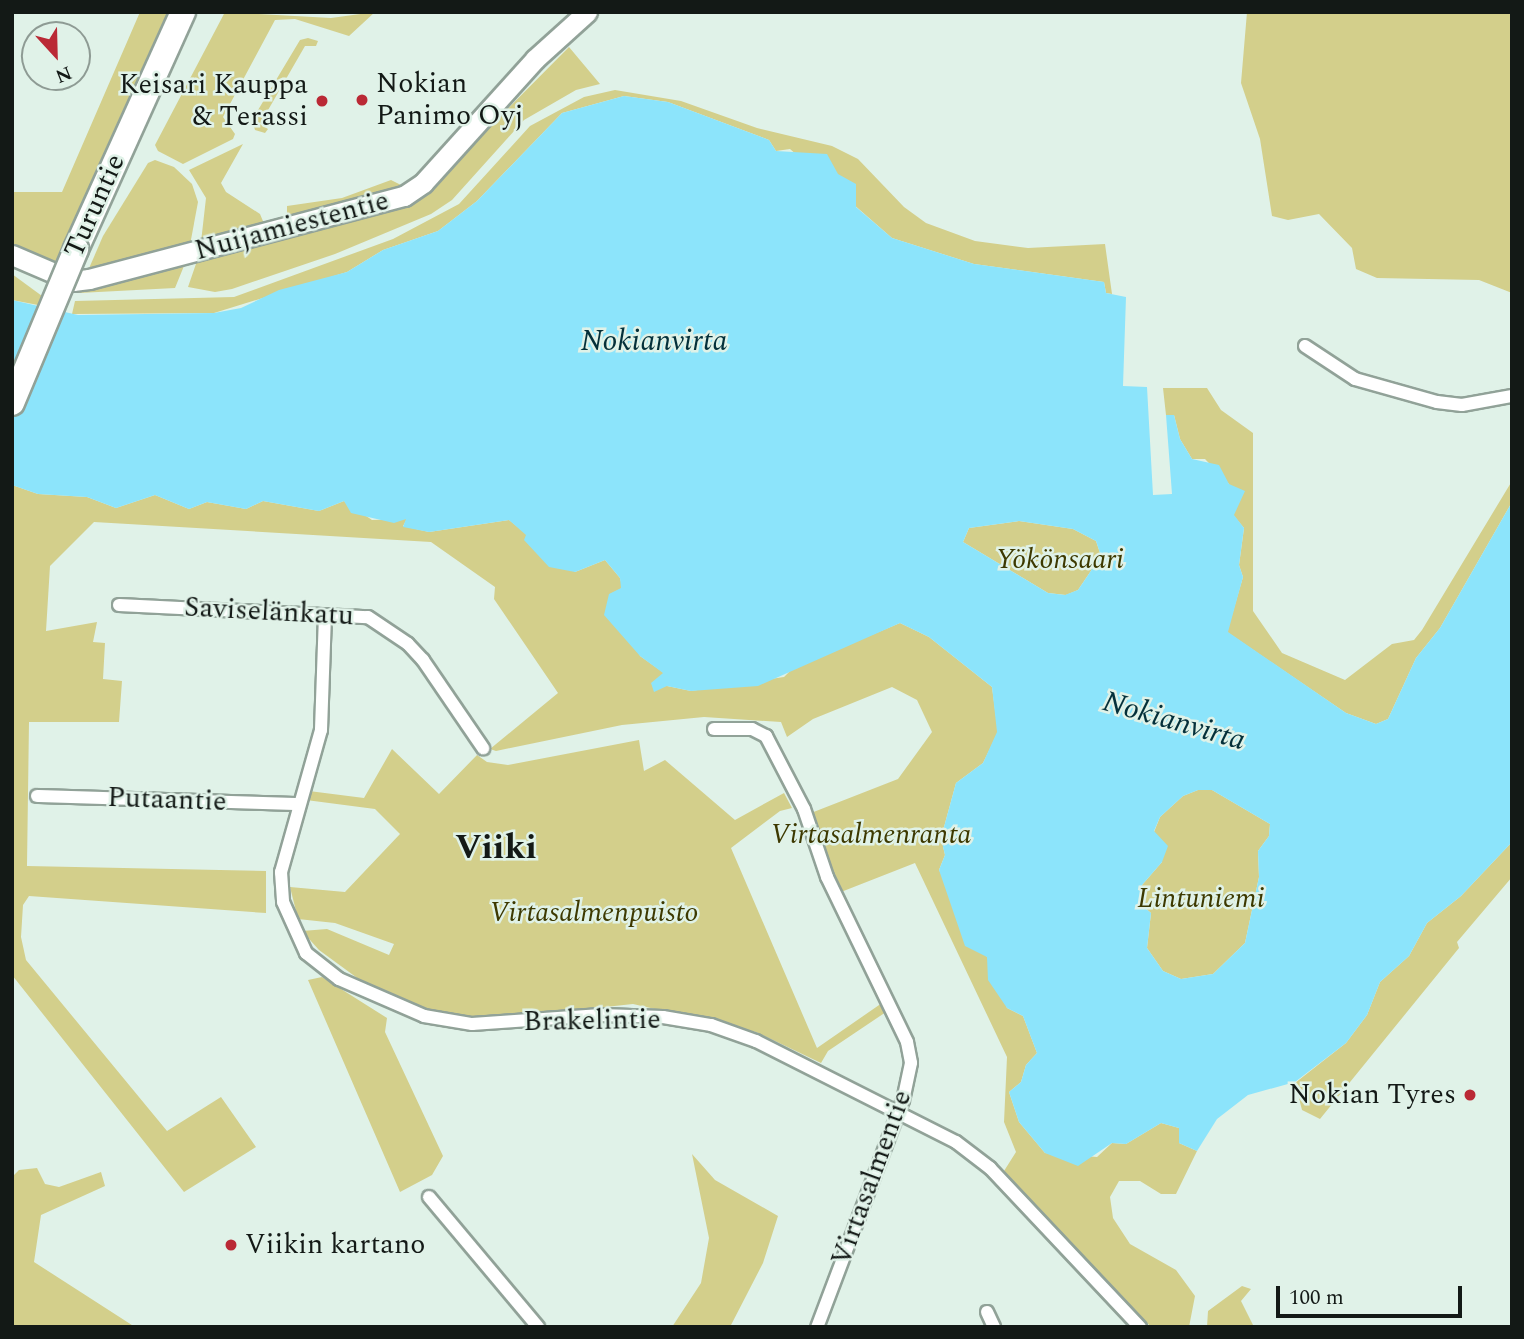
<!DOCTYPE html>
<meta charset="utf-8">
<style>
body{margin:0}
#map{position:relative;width:1524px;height:1339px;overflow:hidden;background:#e0f2e8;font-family:Spectral,serif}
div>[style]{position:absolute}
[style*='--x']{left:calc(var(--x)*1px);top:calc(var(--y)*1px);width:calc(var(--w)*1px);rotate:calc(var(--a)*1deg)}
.green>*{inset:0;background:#d3cf8b}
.water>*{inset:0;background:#8ce4fb}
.roads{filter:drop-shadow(2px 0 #91a298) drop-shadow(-2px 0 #91a298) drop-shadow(0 2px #91a298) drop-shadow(0 -2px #91a298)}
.street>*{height:12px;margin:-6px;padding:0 6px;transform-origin:6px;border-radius:6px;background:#fff}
.secondary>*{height:19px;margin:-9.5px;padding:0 9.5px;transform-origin:9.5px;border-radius:9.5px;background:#fff}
.highway>*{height:24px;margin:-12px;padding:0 12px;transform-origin:12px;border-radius:12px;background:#fff}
.bridges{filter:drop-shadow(2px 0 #91a298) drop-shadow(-2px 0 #91a298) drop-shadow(0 2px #91a298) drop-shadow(0 -2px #91a298)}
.highway-bridge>*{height:24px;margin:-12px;padding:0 12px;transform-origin:12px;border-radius:12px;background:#fff}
.dots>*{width:19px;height:19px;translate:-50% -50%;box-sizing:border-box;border:4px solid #e0f2e8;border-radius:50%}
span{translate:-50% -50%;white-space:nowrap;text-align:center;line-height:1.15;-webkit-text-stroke:5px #e0f2e8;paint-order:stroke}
.poi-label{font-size:28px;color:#131916}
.left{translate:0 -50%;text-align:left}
.right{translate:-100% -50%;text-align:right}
.street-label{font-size:28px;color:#131916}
.park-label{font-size:28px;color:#3d3900;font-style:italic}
.water-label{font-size:30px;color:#04303a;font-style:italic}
.district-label{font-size:35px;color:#131916;font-weight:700}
.frame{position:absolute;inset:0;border:14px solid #131916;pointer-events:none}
.north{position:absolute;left:21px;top:21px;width:70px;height:70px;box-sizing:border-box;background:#e0f2e8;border:2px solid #8e9b94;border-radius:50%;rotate:158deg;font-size:19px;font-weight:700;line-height:28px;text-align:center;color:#131916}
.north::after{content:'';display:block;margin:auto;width:24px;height:32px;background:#ba2935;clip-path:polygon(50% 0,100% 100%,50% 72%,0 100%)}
.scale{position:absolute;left:1276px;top:1286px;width:186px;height:32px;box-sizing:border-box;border:4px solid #131916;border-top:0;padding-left:9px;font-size:21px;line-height:24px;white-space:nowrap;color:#131916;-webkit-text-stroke:5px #e0f2e8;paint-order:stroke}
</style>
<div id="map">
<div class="green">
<i style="clip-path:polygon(140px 12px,168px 12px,54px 267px,12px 246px,12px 192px,62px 192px)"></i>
<i style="clip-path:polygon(225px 12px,331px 18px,375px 12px,349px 36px,295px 19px,275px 20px,223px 117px,235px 134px,233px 139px,183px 164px,158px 151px,155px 145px)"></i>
<i style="clip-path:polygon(1247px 12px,1512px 12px,1512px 293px,1479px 280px,1377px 278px,1356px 269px,1352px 248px,1319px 214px,1288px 220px,1272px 216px,1260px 139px,1241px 83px)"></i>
<i style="clip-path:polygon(308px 38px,318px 41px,316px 46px,305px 46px,260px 124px,268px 129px,265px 133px,255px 130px,252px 120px,300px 40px)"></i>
<i style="clip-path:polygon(569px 47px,600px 84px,576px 90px,524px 120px,452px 200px,431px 214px,335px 254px,232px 289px,215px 292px,188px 287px,198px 258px,432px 185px)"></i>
<i style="clip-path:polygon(615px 90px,681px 101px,757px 128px,832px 146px,858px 159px,904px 207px,926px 223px,975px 241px,1028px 248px,1105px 244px,1112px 294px,1106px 293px,1104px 282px,974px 264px,892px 238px,790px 149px,776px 151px,769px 140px,668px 102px,624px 96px,562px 113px,477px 201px,438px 231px,383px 250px,347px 272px,214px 313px,72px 314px,75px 301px,234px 297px,393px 239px,459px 204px,530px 126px,584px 97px)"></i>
<i style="clip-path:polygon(243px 144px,221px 183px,226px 192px,260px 214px,265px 226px,201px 242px,206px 198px,189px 170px)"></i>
<i style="clip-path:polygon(155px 160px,174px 167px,192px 184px,198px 202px,190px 245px,87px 273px,103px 236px,148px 163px)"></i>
<i style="clip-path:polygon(391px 180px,403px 186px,291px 220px,287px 217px,287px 206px,342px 198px)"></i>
<i style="clip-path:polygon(186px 261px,175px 288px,79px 293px,81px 289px,107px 286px)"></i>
<i style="clip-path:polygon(12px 274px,42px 296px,38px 305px,12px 300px)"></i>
<i style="clip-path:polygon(1163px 388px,1207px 388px,1221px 410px,1253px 433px,1253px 611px,1282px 653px,1345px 680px,1392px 644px,1414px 640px,1422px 630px,1512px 481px,1512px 502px,1440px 628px,1416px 658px,1388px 719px,1376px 724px,1346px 713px,1227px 632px,1243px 577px,1239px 565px,1244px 528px,1234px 516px,1229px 484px,1205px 459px,1192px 459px,1180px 439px,1174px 415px,1166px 415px)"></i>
<i style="clip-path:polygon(12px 485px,38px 494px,87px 497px,116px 508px,155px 495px,189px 509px,207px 502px,246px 509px,263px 501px,319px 511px,344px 501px,372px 520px,407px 519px,403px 526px,429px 532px,509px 520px,575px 572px,605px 560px,620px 578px,640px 656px,664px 673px,667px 686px,691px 691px,784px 677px,793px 668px,900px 623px,929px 637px,992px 687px,998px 732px,983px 763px,956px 783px,941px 838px,945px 855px,939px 870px,987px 957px,1007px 1008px,1023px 1016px,1037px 1053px,1026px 1065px,1021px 1082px,1009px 1092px,1019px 1122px,1045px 1153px,1097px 1157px,1112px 1143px,1126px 1144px,1161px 1123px,1179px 1128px,1179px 1143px,1197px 1151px,1176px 1194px,1161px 1194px,1140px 1181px,1119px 1181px,1110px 1197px,1113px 1218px,1130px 1244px,1176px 1270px,1195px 1296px,1189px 1327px,1151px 1327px,1004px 1171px,1016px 1152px,1004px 1122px,1007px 1057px,915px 863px,841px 892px,834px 878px,811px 813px,898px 779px,932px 732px,917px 700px,892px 687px,813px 719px,787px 737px,781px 722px,704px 717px,622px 725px,496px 751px,490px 749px,558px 693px,494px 599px,495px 587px,431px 542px,94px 522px,50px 566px,46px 631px,97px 622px,93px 642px,105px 643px,103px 679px,122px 681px,119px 722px,29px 722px,27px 866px,266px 871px,266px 913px,29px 896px,23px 905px,21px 937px,26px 960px,167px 1131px,221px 1097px,256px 1147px,184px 1192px,12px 975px)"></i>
<i style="clip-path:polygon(1019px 521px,1073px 529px,1096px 541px,1101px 556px,1078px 590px,1066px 595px,1048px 593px,963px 542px,969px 528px)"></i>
<i style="clip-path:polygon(639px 740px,644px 771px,665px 760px,735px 820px,784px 793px,792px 808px,780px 811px,731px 848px,817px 1048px,882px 1003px,886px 1012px,828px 1051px,821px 1063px,756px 1032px,633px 1004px,494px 1019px,441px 1013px,391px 997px,360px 980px,319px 950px,302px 931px,327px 929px,389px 955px,394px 944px,335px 923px,298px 919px,290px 887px,345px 892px,400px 834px,375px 809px,306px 800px,309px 791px,364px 798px,392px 749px,439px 794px,477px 755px,487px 762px,508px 765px)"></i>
<i style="clip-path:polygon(1198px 790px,1212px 790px,1270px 824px,1269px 836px,1258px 851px,1259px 877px,1245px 943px,1213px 974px,1181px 979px,1163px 971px,1147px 948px,1151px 913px,1139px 903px,1142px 885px,1162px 862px,1154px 832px,1160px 817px,1183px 796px)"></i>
<i style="clip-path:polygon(1512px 842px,1512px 877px,1457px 942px,1459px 948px,1320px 1119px,1302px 1110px,1295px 1083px,1346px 1043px,1367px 1015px,1380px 982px,1409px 956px,1427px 923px,1461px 896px)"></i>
<i style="clip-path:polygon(322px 977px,387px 1018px,385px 1032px,443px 1156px,432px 1175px,400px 1192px,308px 980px)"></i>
<i style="clip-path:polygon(692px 1154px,715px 1180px,778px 1216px,763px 1263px,730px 1327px,672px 1327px,701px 1283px,709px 1238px)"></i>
<i style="clip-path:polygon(37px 1168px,45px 1184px,59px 1187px,101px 1172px,105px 1186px,41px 1215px,34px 1262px,135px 1327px,12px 1327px,12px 1177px,19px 1170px)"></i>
<i style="clip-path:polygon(1242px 1286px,1251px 1289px,1241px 1301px,1254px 1327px,1207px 1327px,1208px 1311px)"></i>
</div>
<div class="water">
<i style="clip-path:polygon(evenodd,624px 96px,668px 102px,769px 140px,776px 151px,827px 154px,838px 174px,856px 184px,856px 207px,892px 238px,974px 264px,1104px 282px,1106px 293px,1126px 297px,1123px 386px,1147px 387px,1153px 495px,1172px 494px,1166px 415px,1174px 415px,1180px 439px,1192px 459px,1219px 465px,1229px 484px,1245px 491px,1234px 515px,1244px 528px,1239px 565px,1243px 577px,1228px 632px,1346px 713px,1376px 724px,1388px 719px,1416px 658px,1440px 628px,1512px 502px,1512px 842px,1461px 896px,1427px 923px,1409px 956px,1380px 982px,1367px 1015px,1346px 1043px,1295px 1082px,1248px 1095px,1217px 1119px,1197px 1151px,1179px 1143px,1179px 1128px,1161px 1123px,1126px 1144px,1112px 1143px,1078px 1166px,1045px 1153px,1019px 1122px,1009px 1092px,1021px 1082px,1026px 1065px,1037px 1053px,1023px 1016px,1007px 1008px,988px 980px,987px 957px,965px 946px,939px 870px,945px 855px,941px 838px,956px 783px,983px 763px,997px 732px,992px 687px,929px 637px,900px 623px,758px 686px,691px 691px,667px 686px,654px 692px,651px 683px,663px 673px,640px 656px,604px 615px,609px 594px,621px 588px,620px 578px,605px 560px,575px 572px,549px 567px,524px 540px,526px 535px,509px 520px,429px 532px,403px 527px,406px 519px,394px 523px,351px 513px,344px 501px,319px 511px,263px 501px,246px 509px,207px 502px,189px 509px,155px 495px,116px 508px,87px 497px,38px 494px,12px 485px,12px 300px,78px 315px,214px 313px,241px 308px,279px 290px,347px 272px,383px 250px,438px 231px,477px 201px,562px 113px,624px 96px,1019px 521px,1073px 529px,1096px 541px,1101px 556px,1078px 590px,1065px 595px,1048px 593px,963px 542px,969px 528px,1019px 521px,624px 96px,1198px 790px,1212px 790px,1270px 824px,1269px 836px,1258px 851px,1259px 877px,1245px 943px,1213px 974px,1181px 979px,1163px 971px,1147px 948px,1151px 913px,1139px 903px,1142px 885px,1162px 862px,1168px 846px,1154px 831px,1160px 817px,1183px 796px,1198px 790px)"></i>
</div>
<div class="roads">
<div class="street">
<i style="--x:1305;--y:346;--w:60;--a:33.4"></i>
<i style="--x:1355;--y:379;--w:85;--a:15.7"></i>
<i style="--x:1437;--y:402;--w:25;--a:7"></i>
<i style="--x:1462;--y:405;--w:51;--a:-10.2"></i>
<i style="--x:119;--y:605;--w:249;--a:2.8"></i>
<i style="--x:368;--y:617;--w:48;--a:34"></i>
<i style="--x:408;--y:644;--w:22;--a:47"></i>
<i style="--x:423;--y:660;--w:107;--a:55.7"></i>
<i style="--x:325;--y:615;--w:115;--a:92"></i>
<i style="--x:321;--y:730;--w:148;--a:105.7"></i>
<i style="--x:281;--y:872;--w:30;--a:86"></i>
<i style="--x:283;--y:902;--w:56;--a:65.7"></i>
<i style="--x:306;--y:953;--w:42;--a:38.2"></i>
<i style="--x:339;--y:979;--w:93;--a:23.5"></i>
<i style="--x:424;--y:1016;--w:49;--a:9.5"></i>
<i style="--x:472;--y:1024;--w:129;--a:-4"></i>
<i style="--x:601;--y:1015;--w:62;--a:1.8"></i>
<i style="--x:663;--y:1017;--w:49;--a:9.5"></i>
<i style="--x:711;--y:1025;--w:48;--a:19.6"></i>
<i style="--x:756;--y:1041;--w:224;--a:26.8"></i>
<i style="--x:956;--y:1142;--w:43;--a:37.4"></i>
<i style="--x:990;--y:1168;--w:219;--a:46.7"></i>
<i style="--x:714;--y:729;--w:38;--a:0"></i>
<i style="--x:752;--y:729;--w:16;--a:27"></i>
<i style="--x:766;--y:736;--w:82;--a:62.5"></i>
<i style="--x:804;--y:809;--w:72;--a:71.3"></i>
<i style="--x:827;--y:877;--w:183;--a:64.1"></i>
<i style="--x:907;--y:1042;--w:21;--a:79"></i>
<i style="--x:911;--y:1063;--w:38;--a:102"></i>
<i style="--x:903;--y:1100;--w:243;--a:110.7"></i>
<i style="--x:37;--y:796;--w:260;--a:1.8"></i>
<i style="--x:429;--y:1197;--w:170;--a:50"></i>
<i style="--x:987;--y:1312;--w:17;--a:65"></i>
</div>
<div class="secondary">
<i style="--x:12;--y:255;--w:66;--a:23.1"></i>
<i style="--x:73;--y:281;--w:16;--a:-7"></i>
<i style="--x:89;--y:279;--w:326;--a:-14.8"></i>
<i style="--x:404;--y:196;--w:23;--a:-34"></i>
<i style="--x:423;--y:183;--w:167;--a:-47.9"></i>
<i style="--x:535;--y:59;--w:70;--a:-42.1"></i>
</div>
<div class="highway">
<i style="--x:76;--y:249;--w:260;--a:-65.7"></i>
</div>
</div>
<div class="bridges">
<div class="highway-bridge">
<i style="--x:12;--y:403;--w:167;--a:-67.4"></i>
</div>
</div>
<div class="dots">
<i style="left:362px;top:100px;background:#ba2935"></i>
<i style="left:322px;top:101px;background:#ba2935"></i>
<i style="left:1470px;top:1095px;background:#ba2935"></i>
<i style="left:231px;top:1245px;background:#ba2935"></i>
</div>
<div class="poi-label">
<span class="left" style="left:376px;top:100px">Nokian<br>Panimo Oyj</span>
<span class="right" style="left:308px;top:101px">Keisari Kauppa<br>&amp; Terassi</span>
<span class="right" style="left:1456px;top:1095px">Nokian Tyres</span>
<span class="left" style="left:245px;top:1245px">Viikin kartano</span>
</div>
<div class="street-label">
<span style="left:95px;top:206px;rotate:-66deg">Turuntie</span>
<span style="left:292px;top:226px;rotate:-15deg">Nuijamiestentie</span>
<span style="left:269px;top:612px;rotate:3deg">Saviselänkatu</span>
<span style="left:167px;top:800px;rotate:2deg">Putaantie</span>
<span style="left:592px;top:1021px;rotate:-1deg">Brakelintie</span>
<span style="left:872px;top:1178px;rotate:-70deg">Virtasalmentie</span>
</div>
<div class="park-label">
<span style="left:1060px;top:560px">Yökönsaari</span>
<span style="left:871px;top:835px">Virtasalmenranta</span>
<span style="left:1201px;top:899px">Lintuniemi</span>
<span style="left:594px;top:913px">Virtasalmenpuisto</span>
</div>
<div class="water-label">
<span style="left:654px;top:341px">Nokianvirta</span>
<span style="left:1174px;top:721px;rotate:16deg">Nokianvirta</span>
</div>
<div class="district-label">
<span style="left:496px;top:848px">Viiki</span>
</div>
<div class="frame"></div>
<div class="north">N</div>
<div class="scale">100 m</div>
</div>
